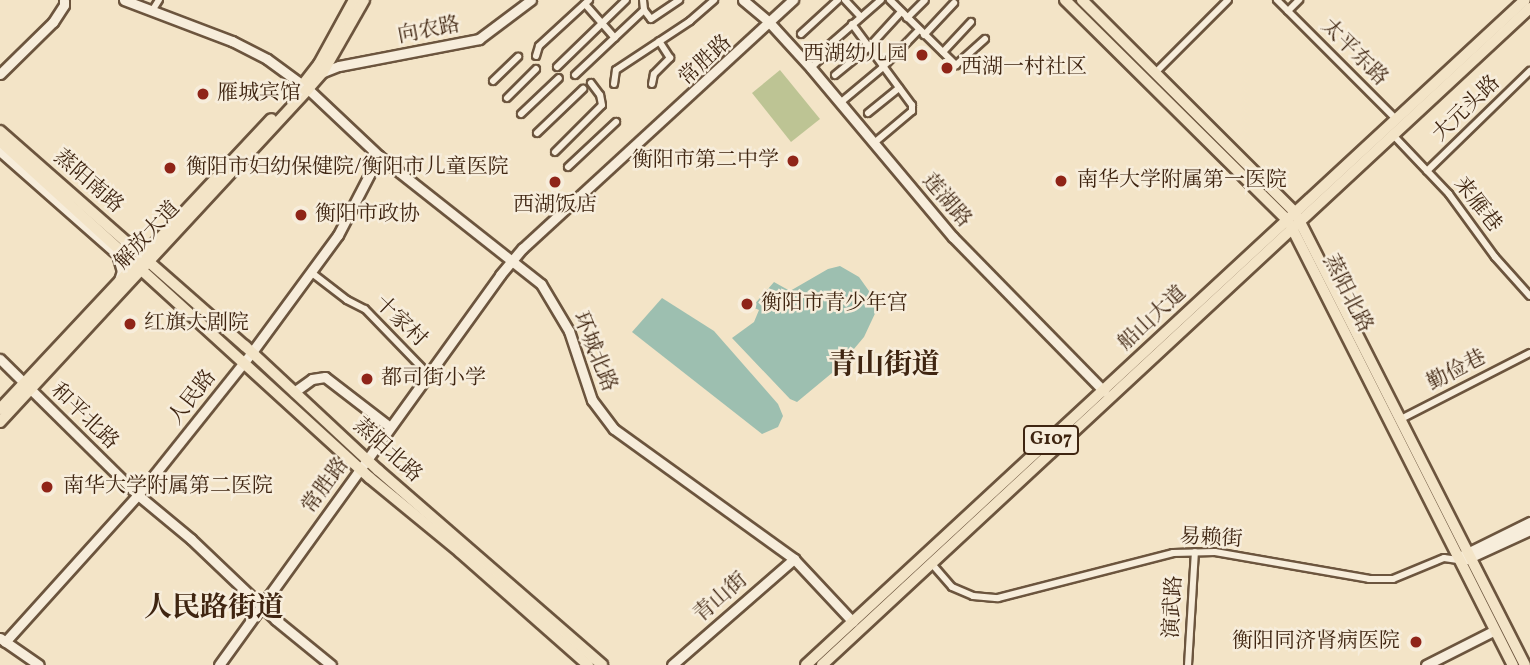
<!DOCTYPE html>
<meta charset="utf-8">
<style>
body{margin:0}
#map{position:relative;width:1530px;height:665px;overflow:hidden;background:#f3e4c7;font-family:Vollkorn,"Noto Serif SC",serif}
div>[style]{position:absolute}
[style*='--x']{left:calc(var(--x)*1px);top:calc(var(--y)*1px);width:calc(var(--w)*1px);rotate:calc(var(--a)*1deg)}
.green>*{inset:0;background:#bdc494}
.water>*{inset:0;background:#9dbfb0}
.roads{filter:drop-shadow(2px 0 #6c553e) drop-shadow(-2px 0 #6c553e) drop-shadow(0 2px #6c553e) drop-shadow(0 -2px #6c553e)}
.street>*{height:6px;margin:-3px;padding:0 3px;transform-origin:3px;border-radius:3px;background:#f7eddb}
.secondary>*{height:9px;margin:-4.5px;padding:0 4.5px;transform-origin:4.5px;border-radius:4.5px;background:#f7eddb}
.primary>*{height:10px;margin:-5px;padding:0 5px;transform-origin:5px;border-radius:5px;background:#f3e4c7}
.highway>*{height:10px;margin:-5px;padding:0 5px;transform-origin:5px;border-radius:5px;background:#f3e4c7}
.dots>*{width:19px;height:19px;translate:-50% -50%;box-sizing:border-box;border:4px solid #f7eddb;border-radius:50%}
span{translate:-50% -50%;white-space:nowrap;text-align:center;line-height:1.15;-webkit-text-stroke:5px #f7eddb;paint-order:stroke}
.shield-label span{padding:2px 5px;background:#f7eddb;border:2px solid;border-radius:5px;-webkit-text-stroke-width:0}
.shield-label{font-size:19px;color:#3f2511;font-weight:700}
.street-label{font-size:21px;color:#3f2511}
.poi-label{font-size:21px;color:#3f2511}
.right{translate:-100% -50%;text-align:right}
.left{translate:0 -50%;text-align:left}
.district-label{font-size:28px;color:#3f2511;font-weight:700}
</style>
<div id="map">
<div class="green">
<i style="clip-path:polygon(780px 70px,820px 119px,791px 142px,752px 93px)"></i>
</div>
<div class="water">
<i style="clip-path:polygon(840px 266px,859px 277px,879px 305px,864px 337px,838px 368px,797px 402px,790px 399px,732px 338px,754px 322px,759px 310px,752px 307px,774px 282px,790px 291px,828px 269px)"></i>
<i style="clip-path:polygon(662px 298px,714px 331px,778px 404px,783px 416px,778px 427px,762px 434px,632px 332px)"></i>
</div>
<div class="roads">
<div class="street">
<i style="--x:643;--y:0;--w:10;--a:84"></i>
<i style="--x:644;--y:10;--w:11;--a:52"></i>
<i style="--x:651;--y:19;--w:34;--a:-34"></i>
<i style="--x:845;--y:0;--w:23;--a:47"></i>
<i style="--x:890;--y:0;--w:93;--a:44.6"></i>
<i style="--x:956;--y:65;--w:39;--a:-42"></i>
<i style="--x:1277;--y:0;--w:168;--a:45"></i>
<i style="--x:585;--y:4;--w:45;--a:48.6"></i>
<i style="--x:152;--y:11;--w:13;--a:-58"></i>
<i style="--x:1288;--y:11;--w:16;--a:-45"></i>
<i style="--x:907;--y:18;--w:25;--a:-45"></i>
<i style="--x:852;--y:24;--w:101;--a:53.5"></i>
<i style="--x:912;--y:105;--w:6;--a:90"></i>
<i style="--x:912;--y:111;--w:50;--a:139.9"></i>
<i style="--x:801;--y:34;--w:50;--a:-42.6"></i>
<i style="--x:924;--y:35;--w:44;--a:-46.8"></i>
<i style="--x:943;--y:52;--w:41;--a:-47"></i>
<i style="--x:536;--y:56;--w:10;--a:-73"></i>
<i style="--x:539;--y:46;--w:68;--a:-42.6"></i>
<i style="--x:557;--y:67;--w:96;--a:-44.2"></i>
<i style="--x:811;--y:68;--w:11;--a:-45"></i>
<i style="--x:819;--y:60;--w:6;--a:-90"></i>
<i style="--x:819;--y:54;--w:82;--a:-41.1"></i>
<i style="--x:1155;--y:73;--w:103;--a:-45"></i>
<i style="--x:575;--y:75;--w:95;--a:-43.3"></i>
<i style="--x:835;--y:75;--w:43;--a:-39.3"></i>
<i style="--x:868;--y:48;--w:49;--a:-47.5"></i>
<i style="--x:493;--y:81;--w:35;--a:-44"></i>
<i style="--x:614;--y:84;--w:14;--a:-82"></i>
<i style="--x:616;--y:70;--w:89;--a:-33.5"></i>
<i style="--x:690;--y:21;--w:32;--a:-41"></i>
<i style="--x:652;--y:84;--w:10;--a:-79"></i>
<i style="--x:654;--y:74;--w:23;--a:-45"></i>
<i style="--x:670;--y:58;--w:20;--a:-123"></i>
<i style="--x:507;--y:98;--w:41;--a:-45"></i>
<i style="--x:840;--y:103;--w:55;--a:-39.8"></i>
<i style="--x:882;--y:68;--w:53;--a:-45.8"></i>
<i style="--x:868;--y:113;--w:40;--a:-39"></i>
<i style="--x:521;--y:114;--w:52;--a:-43.5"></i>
<i style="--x:537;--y:133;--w:64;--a:-43.7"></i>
<i style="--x:1394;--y:136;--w:80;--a:46.5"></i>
<i style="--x:1449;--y:194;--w:78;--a:53.9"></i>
<i style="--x:1495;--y:257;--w:52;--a:48.1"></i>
<i style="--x:555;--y:152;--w:66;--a:-45"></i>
<i style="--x:602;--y:105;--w:10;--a:-101"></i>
<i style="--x:600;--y:95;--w:15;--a:-127"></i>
<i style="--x:568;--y:167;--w:66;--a:-43.2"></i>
<i style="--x:1427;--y:171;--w:144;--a:-44.2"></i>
<i style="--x:312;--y:273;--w:44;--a:37.6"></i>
<i style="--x:347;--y:300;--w:20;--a:27"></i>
<i style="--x:365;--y:309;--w:91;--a:45.9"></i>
<i style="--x:1401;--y:419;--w:145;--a:-27.1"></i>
<i style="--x:932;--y:564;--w:30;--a:49"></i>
<i style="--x:952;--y:587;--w:23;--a:23"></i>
<i style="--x:973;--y:596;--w:25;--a:5"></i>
<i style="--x:998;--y:598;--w:181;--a:-14.4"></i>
<i style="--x:1173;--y:553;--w:42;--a:-1.4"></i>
<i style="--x:1215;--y:552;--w:156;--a:9.9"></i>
<i style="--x:1369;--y:579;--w:24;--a:0"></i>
<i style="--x:1393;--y:579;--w:55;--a:-22.4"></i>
<i style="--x:1444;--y:558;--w:14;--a:8"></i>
<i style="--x:1188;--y:665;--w:113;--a:-86.5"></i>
</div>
<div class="secondary">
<i style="--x:124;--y:0;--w:116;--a:20.8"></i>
<i style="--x:232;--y:41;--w:39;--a:27"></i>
<i style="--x:267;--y:59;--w:51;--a:36.2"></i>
<i style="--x:308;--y:89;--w:98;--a:43.3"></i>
<i style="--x:379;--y:156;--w:206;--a:38.3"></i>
<i style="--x:541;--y:284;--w:55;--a:59.2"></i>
<i style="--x:569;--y:331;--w:73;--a:71.6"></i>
<i style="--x:592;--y:400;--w:36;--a:53"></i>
<i style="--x:614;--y:429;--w:222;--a:35.8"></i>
<i style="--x:794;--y:559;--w:86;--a:46.9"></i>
<i style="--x:743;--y:0;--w:34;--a:40"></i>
<i style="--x:769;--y:22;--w:62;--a:47.6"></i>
<i style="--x:811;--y:68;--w:221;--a:50"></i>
<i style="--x:953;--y:237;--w:216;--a:45.6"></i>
<i style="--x:323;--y:72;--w:17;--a:-21"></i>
<i style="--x:339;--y:66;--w:143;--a:-10.9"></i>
<i style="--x:479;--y:39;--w:65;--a:-36.9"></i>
<i style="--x:0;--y:74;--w:74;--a:-44.5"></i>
<i style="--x:53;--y:22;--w:20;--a:-57"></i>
<i style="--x:64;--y:5;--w:5;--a:-90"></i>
<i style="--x:0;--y:151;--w:156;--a:41.4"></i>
<i style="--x:117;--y:254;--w:18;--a:74"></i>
<i style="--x:122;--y:271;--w:9;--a:108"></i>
<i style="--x:0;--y:359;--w:194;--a:44.6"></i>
<i style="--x:138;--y:495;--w:69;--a:39.7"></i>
<i style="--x:191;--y:539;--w:117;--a:43.6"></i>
<i style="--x:276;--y:620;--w:71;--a:39.3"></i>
<i style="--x:294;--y:392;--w:22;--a:-36"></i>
<i style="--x:312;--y:379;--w:13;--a:-9"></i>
<i style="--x:325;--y:377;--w:82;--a:37.6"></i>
<i style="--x:1463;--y:555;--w:75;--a:-26.2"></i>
<i style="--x:1467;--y:559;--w:69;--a:-24.7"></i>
<i style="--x:0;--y:638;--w:47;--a:34.7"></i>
<i style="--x:5;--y:642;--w:198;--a:-47.9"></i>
<i style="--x:138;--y:495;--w:183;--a:-51.4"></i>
<i style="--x:252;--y:352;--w:145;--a:-53.7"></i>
<i style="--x:338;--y:235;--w:89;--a:-62.6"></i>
<i style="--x:219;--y:665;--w:481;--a:-54.2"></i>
<i style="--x:500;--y:275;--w:35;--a:-50"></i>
<i style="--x:523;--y:248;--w:367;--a:-42.6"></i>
<i style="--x:672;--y:665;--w:162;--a:-41"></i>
<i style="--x:1426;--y:665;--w:77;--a:-26.9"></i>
</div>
<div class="primary">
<i style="--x:1065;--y:0;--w:314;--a:44.7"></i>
<i style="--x:1082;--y:0;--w:302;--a:44.9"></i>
<i style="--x:0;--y:131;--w:326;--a:41.3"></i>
<i style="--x:245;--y:346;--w:182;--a:43"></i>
<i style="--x:378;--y:470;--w:297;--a:41"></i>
<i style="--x:0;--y:141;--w:500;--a:42.33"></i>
<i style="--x:370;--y:478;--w:117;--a:39.4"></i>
<i style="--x:460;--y:552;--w:171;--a:41.4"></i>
</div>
<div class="highway">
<i style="--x:301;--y:87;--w:29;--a:-52"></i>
<i style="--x:319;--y:64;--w:73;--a:-61.3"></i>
<i style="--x:1298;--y:218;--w:501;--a:63.08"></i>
<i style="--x:1291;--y:226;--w:492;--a:63.2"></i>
<i style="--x:0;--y:409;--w:397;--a:-46.9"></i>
<i style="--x:0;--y:422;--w:454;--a:-47.2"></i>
<i style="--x:308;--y:89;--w:23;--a:-49"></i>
<i style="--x:323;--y:72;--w:83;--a:-60.3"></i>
<i style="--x:806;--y:665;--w:979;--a:-42.77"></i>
<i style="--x:822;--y:665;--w:966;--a:-42.86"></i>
</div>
</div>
<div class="dots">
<i style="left:922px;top:55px;background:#8f2418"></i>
<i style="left:947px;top:68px;background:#8f2418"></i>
<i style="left:203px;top:94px;background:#8f2418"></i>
<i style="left:793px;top:161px;background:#8f2418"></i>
<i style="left:170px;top:168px;background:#8f2418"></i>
<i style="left:1061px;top:181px;background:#8f2418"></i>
<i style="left:555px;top:182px;background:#8f2418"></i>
<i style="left:301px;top:215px;background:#8f2418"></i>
<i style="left:747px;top:304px;background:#8f2418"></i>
<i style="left:130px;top:324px;background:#8f2418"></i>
<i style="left:367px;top:379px;background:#8f2418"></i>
<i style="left:47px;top:487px;background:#8f2418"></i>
<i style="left:1416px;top:642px;background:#8f2418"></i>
</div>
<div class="shield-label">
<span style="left:1051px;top:440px">G107</span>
</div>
<div class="street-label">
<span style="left:429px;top:31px;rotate:-11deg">向农路</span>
<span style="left:1354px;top:53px;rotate:45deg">太平东路</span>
<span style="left:706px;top:61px;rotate:-43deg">常胜路</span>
<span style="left:1467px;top:109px;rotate:-44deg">大元头路</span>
<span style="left:88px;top:182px;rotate:41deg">蒸阳南路</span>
<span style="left:946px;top:201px;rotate:49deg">莲湖路</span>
<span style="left:1477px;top:205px;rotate:52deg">来雁巷</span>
<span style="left:148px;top:236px;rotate:-47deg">解放大道</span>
<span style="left:1347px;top:294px;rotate:63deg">蒸阳北路</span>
<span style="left:1153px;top:319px;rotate:-43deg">船山大道</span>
<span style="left:400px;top:322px;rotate:44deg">十家村</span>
<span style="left:594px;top:352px;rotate:68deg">环城北路</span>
<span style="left:1457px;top:371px;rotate:-27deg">勤俭巷</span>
<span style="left:193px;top:398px;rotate:-52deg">人民路</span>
<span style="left:84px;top:417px;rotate:44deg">和平北路</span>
<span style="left:387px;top:451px;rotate:42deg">蒸阳北路</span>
<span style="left:326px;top:486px;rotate:-54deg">常胜路</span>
<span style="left:1211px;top:539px;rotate:3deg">易赖街</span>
<span style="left:721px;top:598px;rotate:-41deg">青山街</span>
<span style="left:1174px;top:607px;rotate:-87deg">演武路</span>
</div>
<div class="poi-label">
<span class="right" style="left:908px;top:55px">西湖幼儿园</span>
<span class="left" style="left:961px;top:68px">西湖一村社区</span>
<span class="left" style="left:217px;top:94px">雁城宾馆</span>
<span class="right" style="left:779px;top:161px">衡阳市第二中学</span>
<span class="left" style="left:186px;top:168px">衡阳市妇幼保健院/衡阳市儿童医院</span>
<span class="left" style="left:1077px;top:181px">南华大学附属第一医院</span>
<span style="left:555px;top:206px">西湖饭店</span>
<span class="left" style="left:315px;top:215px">衡阳市政协</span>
<span class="left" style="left:761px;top:304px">衡阳市青少年宫</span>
<span class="left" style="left:144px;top:324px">红旗大剧院</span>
<span class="left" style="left:381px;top:379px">都司街小学</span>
<span class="left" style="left:63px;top:487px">南华大学附属第二医院</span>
<span class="right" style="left:1400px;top:642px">衡阳同济肾病医院</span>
</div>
<div class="district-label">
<span style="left:884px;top:366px">青山街道</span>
<span style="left:214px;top:609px">人民路街道</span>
</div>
</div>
